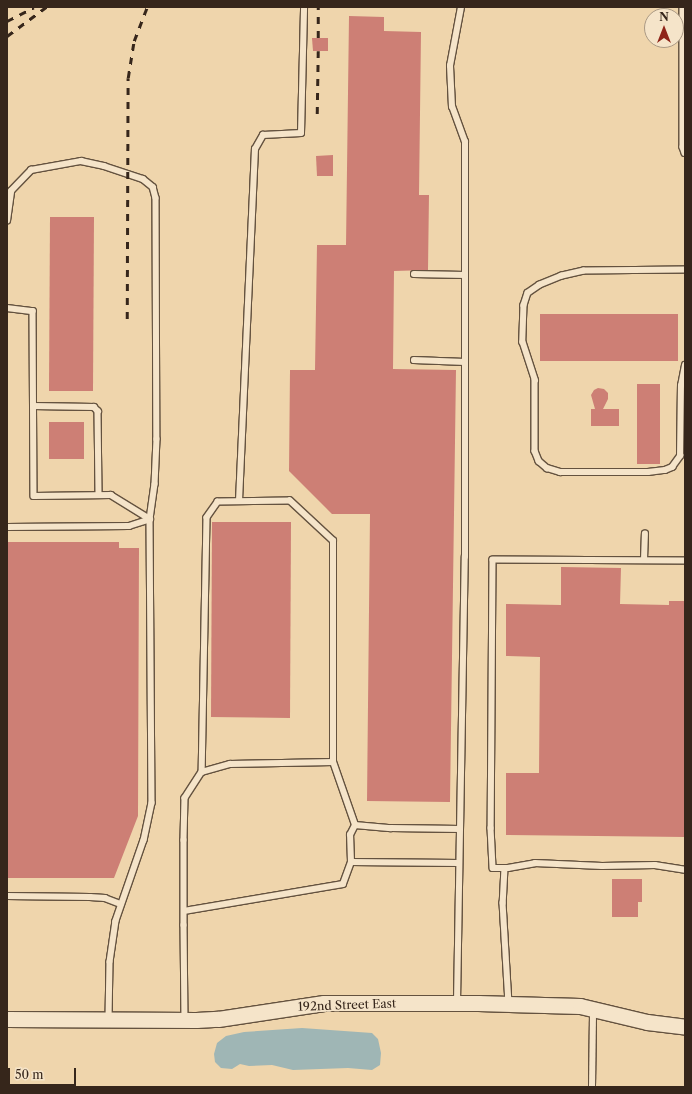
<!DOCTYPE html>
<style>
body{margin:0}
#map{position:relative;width:692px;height:1094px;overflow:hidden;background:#efd5ac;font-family:"Libre Caslon Text",serif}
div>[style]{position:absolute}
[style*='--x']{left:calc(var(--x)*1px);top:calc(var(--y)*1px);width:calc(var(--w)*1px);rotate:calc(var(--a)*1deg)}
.water>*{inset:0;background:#9fb6b5}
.building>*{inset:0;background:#cd7f75}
.roads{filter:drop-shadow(1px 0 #64523f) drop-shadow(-1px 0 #64523f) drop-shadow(0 1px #64523f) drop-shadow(0 -1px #64523f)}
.lane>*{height:5.5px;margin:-2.75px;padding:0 2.75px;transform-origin:2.75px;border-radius:2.75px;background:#f5e4c9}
.secondary>*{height:15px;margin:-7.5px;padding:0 7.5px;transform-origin:7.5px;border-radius:7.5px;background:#f5e4c9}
.rail>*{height:2.5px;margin-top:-1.25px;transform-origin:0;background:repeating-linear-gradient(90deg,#36261b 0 7px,transparent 0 14px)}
span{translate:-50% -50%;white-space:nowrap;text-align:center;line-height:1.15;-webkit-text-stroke:3.5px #f5e4c9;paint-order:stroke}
.street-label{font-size:12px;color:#36261b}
.frame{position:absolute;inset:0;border:8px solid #36261b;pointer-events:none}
.north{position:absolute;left:644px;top:8px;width:40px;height:40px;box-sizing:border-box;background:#f5e4c9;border:1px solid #a99883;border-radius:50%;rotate:0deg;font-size:11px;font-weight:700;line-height:16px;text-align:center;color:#36261b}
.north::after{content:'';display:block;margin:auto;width:14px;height:18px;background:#8f2418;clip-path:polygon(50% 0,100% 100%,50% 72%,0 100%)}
.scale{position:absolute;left:8px;top:1068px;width:68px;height:18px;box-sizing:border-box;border:2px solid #36261b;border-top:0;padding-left:5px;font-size:12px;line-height:14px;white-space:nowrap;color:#36261b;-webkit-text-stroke:3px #f5e4c9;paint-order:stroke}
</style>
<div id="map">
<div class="water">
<i style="clip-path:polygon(302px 1028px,372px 1033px,378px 1039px,381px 1053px,380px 1065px,372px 1070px,348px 1068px,293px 1070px,272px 1065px,249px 1066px,240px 1064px,232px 1069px,221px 1068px,215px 1062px,214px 1054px,217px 1043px,226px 1036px,244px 1032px)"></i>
</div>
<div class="building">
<i style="clip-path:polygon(349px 16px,384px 17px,384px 31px,421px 32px,419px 195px,429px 195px,428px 270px,394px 271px,393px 369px,456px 370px,450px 802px,367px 801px,370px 514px,332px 514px,289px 471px,290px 370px,315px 370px,317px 245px,346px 245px)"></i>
<i style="clip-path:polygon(312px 38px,328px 38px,328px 51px,313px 51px)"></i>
<i style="clip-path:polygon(333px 155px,333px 176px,317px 176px,316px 156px)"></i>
<i style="clip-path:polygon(50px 217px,94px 217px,93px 391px,49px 391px)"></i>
<i style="clip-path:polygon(540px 314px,678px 314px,678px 361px,540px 361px)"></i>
<i style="clip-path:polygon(637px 384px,660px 384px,660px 464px,637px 464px)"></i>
<i style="clip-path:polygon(598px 388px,604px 389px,608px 393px,608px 399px,603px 409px,619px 409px,619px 426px,591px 426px,591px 409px,595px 409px,591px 395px,594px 390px)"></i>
<i style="clip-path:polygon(49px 422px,84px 422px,84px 459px,49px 459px)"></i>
<i style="clip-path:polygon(212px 522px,291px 522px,290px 718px,211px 717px)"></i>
<i style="clip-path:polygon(7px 542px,119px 542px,119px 548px,139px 548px,138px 816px,114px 878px,7px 878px)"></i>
<i style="clip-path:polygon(561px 567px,621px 568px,620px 604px,669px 605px,669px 601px,685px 601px,685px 837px,506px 835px,506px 773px,539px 773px,540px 657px,506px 656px,506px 604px,561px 605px)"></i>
<i style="clip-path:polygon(612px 879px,642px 879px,642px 902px,638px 902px,638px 917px,612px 917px)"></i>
</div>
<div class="roads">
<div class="lane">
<i style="--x:683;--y:7;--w:140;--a:90"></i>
<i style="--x:683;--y:147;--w:6;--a:72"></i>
<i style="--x:7;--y:221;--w:30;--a:-82"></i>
<i style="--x:11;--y:191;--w:29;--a:-46"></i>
<i style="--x:31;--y:170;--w:51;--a:-10.2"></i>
<i style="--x:81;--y:161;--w:24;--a:12"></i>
<i style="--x:104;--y:166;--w:41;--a:18.4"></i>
<i style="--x:143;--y:179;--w:13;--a:39"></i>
<i style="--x:153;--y:187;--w:11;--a:75"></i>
<i style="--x:156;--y:198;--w:241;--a:89.8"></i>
<i style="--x:157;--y:439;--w:45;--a:92.5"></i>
<i style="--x:155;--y:484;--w:35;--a:98"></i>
<i style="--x:150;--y:519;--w:284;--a:89.6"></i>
<i style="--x:152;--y:803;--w:38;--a:102"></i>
<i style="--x:144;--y:840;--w:86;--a:109.1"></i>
<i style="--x:116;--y:921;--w:41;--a:98.3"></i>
<i style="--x:110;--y:962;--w:56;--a:91"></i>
<i style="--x:685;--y:270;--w:101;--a:179.4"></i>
<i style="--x:584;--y:271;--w:23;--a:167"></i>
<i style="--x:562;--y:276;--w:24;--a:158"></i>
<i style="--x:540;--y:285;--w:14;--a:146"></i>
<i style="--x:528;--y:293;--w:13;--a:108"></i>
<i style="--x:524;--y:305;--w:37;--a:92"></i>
<i style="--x:523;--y:342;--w:40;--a:72"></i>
<i style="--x:535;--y:380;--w:71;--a:90"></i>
<i style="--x:535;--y:451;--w:11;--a:68"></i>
<i style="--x:539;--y:461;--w:11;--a:41"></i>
<i style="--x:547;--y:468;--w:14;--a:17"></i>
<i style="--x:560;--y:472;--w:88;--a:0"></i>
<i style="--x:648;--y:472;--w:17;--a:-7"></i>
<i style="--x:665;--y:470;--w:8;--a:-23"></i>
<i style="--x:672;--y:467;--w:14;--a:-54"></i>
<i style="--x:680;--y:456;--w:70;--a:-89.2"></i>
<i style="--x:681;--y:386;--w:21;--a:-79"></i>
<i style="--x:414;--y:274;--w:51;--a:1.1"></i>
<i style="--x:7;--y:308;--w:26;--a:7"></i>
<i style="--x:33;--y:311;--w:185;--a:89.7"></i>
<i style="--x:34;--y:496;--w:77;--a:-0.7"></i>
<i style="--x:111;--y:495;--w:46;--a:31.6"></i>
<i style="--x:414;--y:360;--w:51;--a:2.2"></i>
<i style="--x:33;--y:406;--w:61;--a:0.9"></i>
<i style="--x:94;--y:407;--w:6;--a:45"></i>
<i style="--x:98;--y:411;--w:84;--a:89.3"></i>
<i style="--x:239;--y:501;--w:352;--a:-87.4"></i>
<i style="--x:255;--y:149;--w:16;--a:-60"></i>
<i style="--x:263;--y:135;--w:38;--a:-3"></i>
<i style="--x:301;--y:133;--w:126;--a:-88.6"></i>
<i style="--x:7;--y:527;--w:122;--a:-0.5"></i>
<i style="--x:129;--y:526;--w:22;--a:-18"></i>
<i style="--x:644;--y:560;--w:26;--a:-88"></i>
<i style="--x:685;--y:561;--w:192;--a:-179.7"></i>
<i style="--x:493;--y:560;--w:268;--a:90.4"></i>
<i style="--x:491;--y:828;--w:40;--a:87.1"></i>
<i style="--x:493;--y:868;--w:15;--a:0"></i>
<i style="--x:508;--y:868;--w:27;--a:-10"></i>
<i style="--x:535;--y:863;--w:67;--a:2.6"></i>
<i style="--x:602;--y:866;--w:53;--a:-1.1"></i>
<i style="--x:655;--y:865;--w:30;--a:9"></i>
<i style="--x:202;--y:772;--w:29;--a:-16"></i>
<i style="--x:230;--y:764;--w:103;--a:-1.1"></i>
<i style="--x:355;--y:825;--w:36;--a:5"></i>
<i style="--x:391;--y:828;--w:69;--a:0.8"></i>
<i style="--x:351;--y:862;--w:108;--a:0.5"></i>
<i style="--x:505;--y:868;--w:35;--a:93"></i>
<i style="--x:503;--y:903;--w:100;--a:86.6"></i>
<i style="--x:7;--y:896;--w:83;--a:0.7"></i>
<i style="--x:90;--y:897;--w:15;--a:4"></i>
<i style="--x:105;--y:898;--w:17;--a:21"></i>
<i style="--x:184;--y:911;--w:161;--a:-9.6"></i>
<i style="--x:343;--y:884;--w:23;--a:-70"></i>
<i style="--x:351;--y:862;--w:27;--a:-92"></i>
<i style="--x:350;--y:835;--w:11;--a:-63"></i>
<i style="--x:355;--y:825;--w:67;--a:-109.2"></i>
<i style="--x:333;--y:762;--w:221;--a:-90"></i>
<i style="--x:333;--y:541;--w:59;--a:-137.1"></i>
<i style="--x:290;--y:501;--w:72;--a:179.2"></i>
<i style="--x:218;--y:502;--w:19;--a:125"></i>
<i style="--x:207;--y:518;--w:254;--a:91.1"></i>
<i style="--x:202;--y:772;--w:31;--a:123"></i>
<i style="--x:185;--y:798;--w:42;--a:91.4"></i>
<i style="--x:184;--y:840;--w:85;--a:90"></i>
<i style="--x:184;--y:925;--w:94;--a:89.4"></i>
<i style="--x:457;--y:1002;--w:445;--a:-89"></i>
<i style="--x:465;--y:557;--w:415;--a:-90"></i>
<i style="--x:465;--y:142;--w:37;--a:-110"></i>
<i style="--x:452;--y:107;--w:41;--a:-92.8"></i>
<i style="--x:450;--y:66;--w:60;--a:-79.4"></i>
<i style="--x:592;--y:1087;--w:76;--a:-89.2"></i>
</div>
<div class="secondary">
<i style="--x:7;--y:1019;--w:189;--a:0.3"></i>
<i style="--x:196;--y:1020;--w:22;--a:-3"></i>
<i style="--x:218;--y:1019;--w:107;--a:-8.6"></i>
<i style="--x:324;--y:1003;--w:154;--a:0"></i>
<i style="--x:478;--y:1003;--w:102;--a:1.7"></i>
<i style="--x:580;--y:1006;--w:69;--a:13.4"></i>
<i style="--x:647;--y:1022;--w:38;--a:7"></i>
</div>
</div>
<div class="rail">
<i style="--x:7;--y:21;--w:30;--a:-27"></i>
<i style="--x:7;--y:36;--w:49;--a:-36.6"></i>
<i style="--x:318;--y:38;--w:31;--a:-90"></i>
<i style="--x:317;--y:114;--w:63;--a:-89.1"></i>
<i style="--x:127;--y:319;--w:241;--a:-89.8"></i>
<i style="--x:128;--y:78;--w:37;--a:-81"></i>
<i style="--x:134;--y:41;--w:36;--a:-69"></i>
</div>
<div class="street-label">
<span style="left:347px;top:1005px;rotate:-2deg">192nd Street East</span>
</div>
<div class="frame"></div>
<div class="north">N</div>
<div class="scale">50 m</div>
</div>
